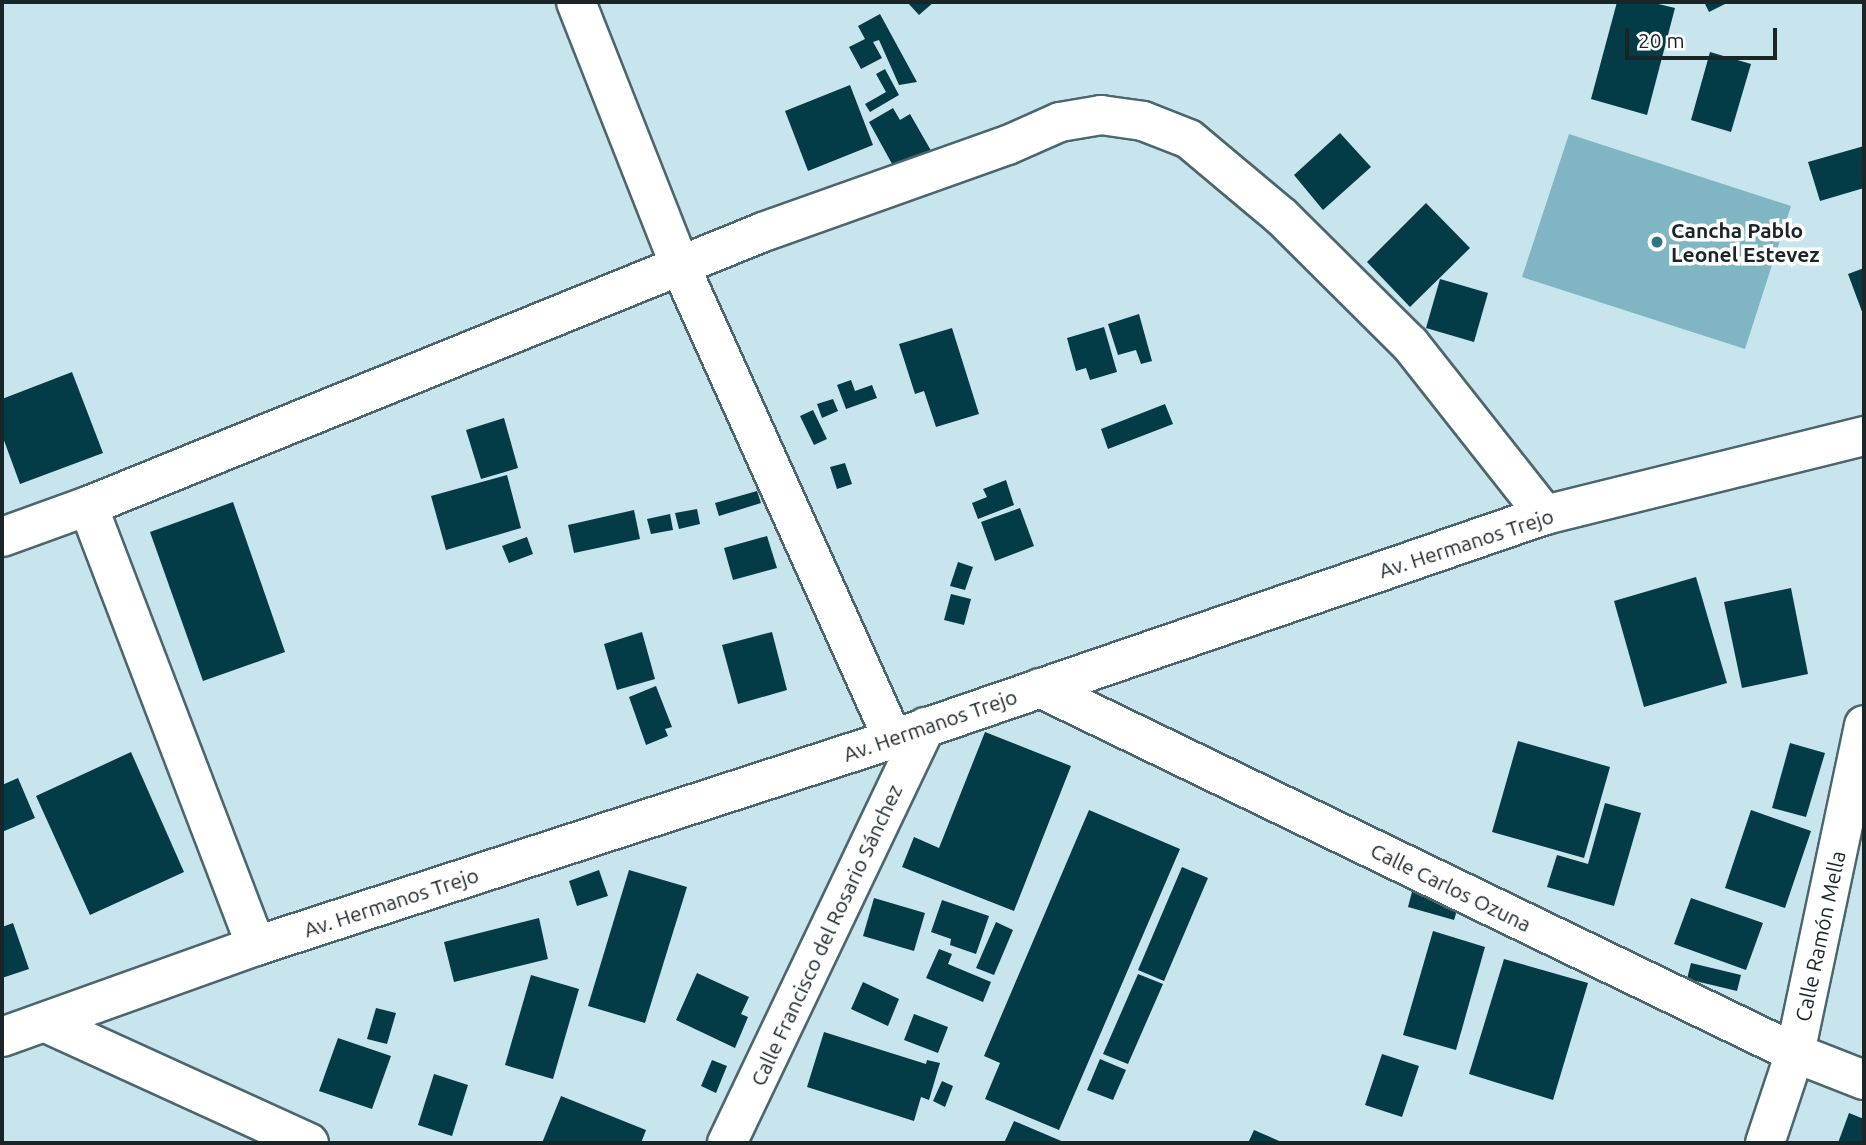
<!DOCTYPE html>
<meta charset="utf-8">
<style>
body{margin:0}
#map{position:relative;width:1866px;height:1145px;overflow:hidden;background:#c8e5ed;font-family:Ubuntu,sans-serif}
div>[style]{position:absolute}
[style*='--x']{left:calc(var(--x)*1px);top:calc(var(--y)*1px);width:calc(var(--w)*1px);rotate:calc(var(--a)*1deg)}
.green>*{inset:0;background:#80b6c4}
.building>*{inset:0;background:#033c46}
.roads{filter:drop-shadow(2px 0 #4c666d) drop-shadow(-2px 0 #4c666d) drop-shadow(0 2px #4c666d) drop-shadow(0 -2px #4c666d)}
.minor>*{height:38px;margin:-19px;padding:0 19px;transform-origin:19px;border-radius:19px;background:#fff}
.secondary>*{height:38px;margin:-19px;padding:0 19px;transform-origin:19px;border-radius:19px;background:#fff}
.dots>*{width:19px;height:19px;translate:-50% -50%;box-sizing:border-box;border:4px solid #fff;border-radius:50%}
span{translate:-50% -50%;white-space:nowrap;text-align:center;line-height:1.15;-webkit-text-stroke:7px #fff;paint-order:stroke}
.poi-label{font-size:21px;color:#1a2528;font-weight:700}
.left{translate:0 -50%;text-align:left}
.street-label{font-size:21px;color:#1a2528}
.frame{position:absolute;inset:0;border:4px solid #1a2528;pointer-events:none}
.scale{position:absolute;left:1625px;top:28px;width:152px;height:32px;box-sizing:border-box;border:4px solid #1a2528;border-top:0;padding-left:9px;font-size:21px;line-height:24px;white-space:nowrap;color:#1a2528;-webkit-text-stroke:5px #fff;paint-order:stroke}
</style>
<div id="map">
<div class="green">
<i style="clip-path:polygon(1569px 134px,1791px 206px,1745px 349px,1522px 277px)"></i>
</div>
<div class="building">
<i style="clip-path:polygon(907px 2px,934px 2px,919px 15px)"></i>
<i style="clip-path:polygon(1617px 2px,1650px 2px,1675px 8px,1647px 115px,1591px 99px)"></i>
<i style="clip-path:polygon(1704px 2px,1729px 2px,1709px 12px)"></i>
<i style="clip-path:polygon(880px 14px,917px 82px,899px 85px,879px 40px,873px 42px,882px 58px,861px 69px,849px 47px,865px 39px,858px 26px)"></i>
<i style="clip-path:polygon(1710px 52px,1751px 64px,1731px 132px,1691px 120px)"></i>
<i style="clip-path:polygon(885px 69px,899px 95px,870px 112px,865px 104px,886px 92px,876px 74px)"></i>
<i style="clip-path:polygon(850px 85px,873px 145px,808px 171px,785px 111px)"></i>
<i style="clip-path:polygon(893px 108px,900px 120px,910px 114px,937px 161px,902px 182px,869px 122px)"></i>
<i style="clip-path:polygon(1340px 133px,1371px 167px,1323px 210px,1294px 175px)"></i>
<i style="clip-path:polygon(1864px 146px,1864px 188px,1820px 201px,1808px 162px)"></i>
<i style="clip-path:polygon(1426px 203px,1470px 248px,1410px 307px,1367px 262px)"></i>
<i style="clip-path:polygon(1864px 268px,1864px 317px,1848px 274px)"></i>
<i style="clip-path:polygon(1440px 279px,1488px 293px,1474px 342px,1426px 328px)"></i>
<i style="clip-path:polygon(1139px 314px,1152px 361px,1141px 364px,1136px 350px,1118px 355px,1108px 324px)"></i>
<i style="clip-path:polygon(1104px 327px,1117px 372px,1090px 380px,1086px 368px,1076px 371px,1067px 338px)"></i>
<i style="clip-path:polygon(952px 328px,979px 414px,936px 427px,924px 391px,915px 394px,899px 344px)"></i>
<i style="clip-path:polygon(72px 372px,103px 453px,20px 484px,2px 435px,2px 399px)"></i>
<i style="clip-path:polygon(851px 380px,855px 391px,872px 385px,877px 398px,846px 409px,837px 385px)"></i>
<i style="clip-path:polygon(833px 399px,838px 411px,822px 418px,817px 404px)"></i>
<i style="clip-path:polygon(1165px 404px,1173px 424px,1108px 449px,1101px 429px)"></i>
<i style="clip-path:polygon(813px 410px,827px 439px,814px 445px,800px 416px)"></i>
<i style="clip-path:polygon(504px 418px,518px 468px,481px 479px,466px 430px)"></i>
<i style="clip-path:polygon(845px 463px,852px 484px,837px 489px,830px 467px)"></i>
<i style="clip-path:polygon(507px 475px,521px 528px,446px 550px,431px 496px)"></i>
<i style="clip-path:polygon(1006px 480px,1014px 505px,978px 519px,972px 503px,987px 497px,983px 489px)"></i>
<i style="clip-path:polygon(757px 491px,761px 503px,719px 516px,715px 503px)"></i>
<i style="clip-path:polygon(233px 502px,285px 652px,203px 681px,150px 532px)"></i>
<i style="clip-path:polygon(1020px 508px,1034px 546px,995px 561px,981px 522px)"></i>
<i style="clip-path:polygon(697px 509px,700px 524px,679px 529px,675px 513px)"></i>
<i style="clip-path:polygon(634px 510px,640px 539px,574px 553px,568px 525px)"></i>
<i style="clip-path:polygon(670px 514px,673px 530px,651px 534px,647px 519px)"></i>
<i style="clip-path:polygon(767px 536px,777px 568px,733px 580px,724px 548px)"></i>
<i style="clip-path:polygon(527px 537px,533px 554px,509px 563px,502px 546px)"></i>
<i style="clip-path:polygon(958px 562px,973px 567px,965px 590px,950px 586px)"></i>
<i style="clip-path:polygon(1696px 577px,1727px 683px,1644px 707px,1614px 601px)"></i>
<i style="clip-path:polygon(1791px 588px,1808px 674px,1742px 688px,1724px 602px)"></i>
<i style="clip-path:polygon(951px 594px,971px 599px,964px 625px,944px 620px)"></i>
<i style="clip-path:polygon(642px 632px,655px 679px,617px 690px,604px 644px)"></i>
<i style="clip-path:polygon(772px 632px,787px 690px,738px 704px,722px 645px)"></i>
<i style="clip-path:polygon(656px 686px,672px 727px,665px 729px,668px 736px,646px 745px,629px 697px)"></i>
<i style="clip-path:polygon(985px 732px,1071px 766px,1014px 911px,902px 867px,914px 837px,939px 848px)"></i>
<i style="clip-path:polygon(1518px 741px,1610px 767px,1584px 858px,1492px 832px)"></i>
<i style="clip-path:polygon(1790px 743px,1825px 753px,1806px 817px,1772px 808px)"></i>
<i style="clip-path:polygon(131px 752px,184px 872px,90px 915px,36px 796px)"></i>
<i style="clip-path:polygon(18px 778px,35px 818px,2px 832px,2px 785px)"></i>
<i style="clip-path:polygon(1605px 803px,1641px 813px,1614px 906px,1547px 887px,1557px 855px,1588px 864px)"></i>
<i style="clip-path:polygon(1089px 810px,1180px 849px,1059px 1130px,985px 1099px,1000px 1063px,984px 1056px)"></i>
<i style="clip-path:polygon(1751px 810px,1811px 831px,1785px 908px,1725px 888px)"></i>
<i style="clip-path:polygon(1182px 867px,1208px 878px,1164px 981px,1138px 970px)"></i>
<i style="clip-path:polygon(599px 870px,608px 896px,577px 906px,569px 881px)"></i>
<i style="clip-path:polygon(629px 870px,687px 887px,645px 1023px,588px 1006px)"></i>
<i style="clip-path:polygon(1413px 888px,1460px 901px,1454px 920px,1408px 907px)"></i>
<i style="clip-path:polygon(874px 898px,925px 913px,914px 951px,863px 936px)"></i>
<i style="clip-path:polygon(1691px 898px,1763px 923px,1746px 970px,1674px 944px)"></i>
<i style="clip-path:polygon(942px 900px,989px 916px,976px 954px,950px 945px,951px 939px,931px 932px)"></i>
<i style="clip-path:polygon(539px 918px,548px 959px,454px 982px,444px 942px)"></i>
<i style="clip-path:polygon(996px 922px,1013px 930px,994px 975px,976px 968px)"></i>
<i style="clip-path:polygon(13px 923px,29px 969px,2px 978px,2px 927px)"></i>
<i style="clip-path:polygon(1433px 931px,1485px 947px,1456px 1050px,1403px 1035px)"></i>
<i style="clip-path:polygon(939px 949px,952px 954px,948px 964px,991px 982px,983px 1002px,926px 978px)"></i>
<i style="clip-path:polygon(1504px 959px,1588px 983px,1553px 1100px,1469px 1074px)"></i>
<i style="clip-path:polygon(1691px 963px,1741px 975px,1737px 991px,1687px 979px)"></i>
<i style="clip-path:polygon(697px 973px,749px 997px,741px 1014px,748px 1017px,735px 1048px,676px 1020px)"></i>
<i style="clip-path:polygon(1138px 974px,1163px 984px,1128px 1064px,1103px 1054px)"></i>
<i style="clip-path:polygon(531px 975px,579px 989px,553px 1079px,505px 1065px)"></i>
<i style="clip-path:polygon(863px 982px,899px 999px,888px 1026px,851px 1009px)"></i>
<i style="clip-path:polygon(376px 1008px,396px 1013px,387px 1044px,367px 1039px)"></i>
<i style="clip-path:polygon(914px 1014px,948px 1027px,938px 1053px,904px 1040px)"></i>
<i style="clip-path:polygon(824px 1032px,926px 1064px,927px 1060px,940px 1063px,929px 1100px,921px 1097px,914px 1121px,807px 1087px)"></i>
<i style="clip-path:polygon(338px 1038px,391px 1056px,372px 1109px,319px 1091px)"></i>
<i style="clip-path:polygon(1382px 1054px,1419px 1066px,1402px 1117px,1365px 1105px)"></i>
<i style="clip-path:polygon(1100px 1059px,1126px 1070px,1113px 1100px,1087px 1090px)"></i>
<i style="clip-path:polygon(712px 1060px,727px 1066px,716px 1093px,701px 1086px)"></i>
<i style="clip-path:polygon(434px 1074px,468px 1085px,452px 1136px,418px 1125px)"></i>
<i style="clip-path:polygon(942px 1081px,953px 1086px,945px 1107px,933px 1101px)"></i>
<i style="clip-path:polygon(561px 1096px,646px 1130px,641px 1143px,542px 1143px)"></i>
<i style="clip-path:polygon(1849px 1113px,1864px 1119px,1864px 1143px,1838px 1143px)"></i>
<i style="clip-path:polygon(1014px 1121px,1066px 1143px,1004px 1143px)"></i>
<i style="clip-path:polygon(1254px 1130px,1284px 1143px,1248px 1143px)"></i>
</div>
<div class="roads">
<div class="minor">
<i style="--x:576;--y:2;--w:286;--a:68.5"></i>
<i style="--x:681;--y:268;--w:517;--a:65.77"></i>
<i style="--x:88;--y:506;--w:471;--a:69.1"></i>
<i style="--x:2;--y:537;--w:91;--a:-19.8"></i>
<i style="--x:88;--y:506;--w:728;--a:-22.09"></i>
<i style="--x:763;--y:232;--w:260;--a:-19.6"></i>
<i style="--x:1008;--y:145;--w:57;--a:-23.9"></i>
<i style="--x:1060;--y:122;--w:42;--a:-9.7"></i>
<i style="--x:1101;--y:115;--w:42;--a:8.1"></i>
<i style="--x:1143;--y:121;--w:49;--a:21.4"></i>
<i style="--x:1189;--y:139;--w:121;--a:40"></i>
<i style="--x:1282;--y:217;--w:180;--a:44.8"></i>
<i style="--x:1410;--y:344;--w:218;--a:51.7"></i>
<i style="--x:1040;--y:688;--w:839;--a:25.8"></i>
<i style="--x:1795;--y:1053;--w:74;--a:21.4"></i>
<i style="--x:46;--y:1023;--w:289;--a:24.5"></i>
<i style="--x:727;--y:1143;--w:461;--a:-64.5"></i>
<i style="--x:1765;--y:1143;--w:95;--a:-71.6"></i>
<i style="--x:1795;--y:1053;--w:335;--a:-78.1"></i>
</div>
<div class="secondary">
<i style="--x:2;--y:1037;--w:270;--a:-19.7"></i>
<i style="--x:256;--y:946;--w:670;--a:-18"></i>
<i style="--x:893;--y:739;--w:689;--a:-18.96"></i>
<i style="--x:1545;--y:515;--w:329;--a:-13.9"></i>
</div>
</div>
<div class="dots">
<i style="left:1657px;top:242px;background:#2f7483"></i>
</div>
<div class="poi-label">
<span class="left" style="left:1671px;top:242px">Cancha Pablo<br>Leonel Estevez</span>
</div>
<div class="street-label">
<span style="left:1466px;top:543px;rotate:-18deg">Av. Hermanos Trejo</span>
<span style="left:930px;top:725px;rotate:-19deg">Av. Hermanos Trejo</span>
<span style="left:1451px;top:887px;rotate:26deg">Calle Carlos Ozuna</span>
<span style="left:391px;top:902px;rotate:-18deg">Av. Hermanos Trejo</span>
<span style="left:826px;top:935px;rotate:-65deg">Calle Francisco del Rosario Sánchez</span>
<span style="left:1820px;top:936px;rotate:-78deg">Calle Ramón Mella</span>
</div>
<div class="frame"></div>
<div class="scale">20 m</div>
</div>
